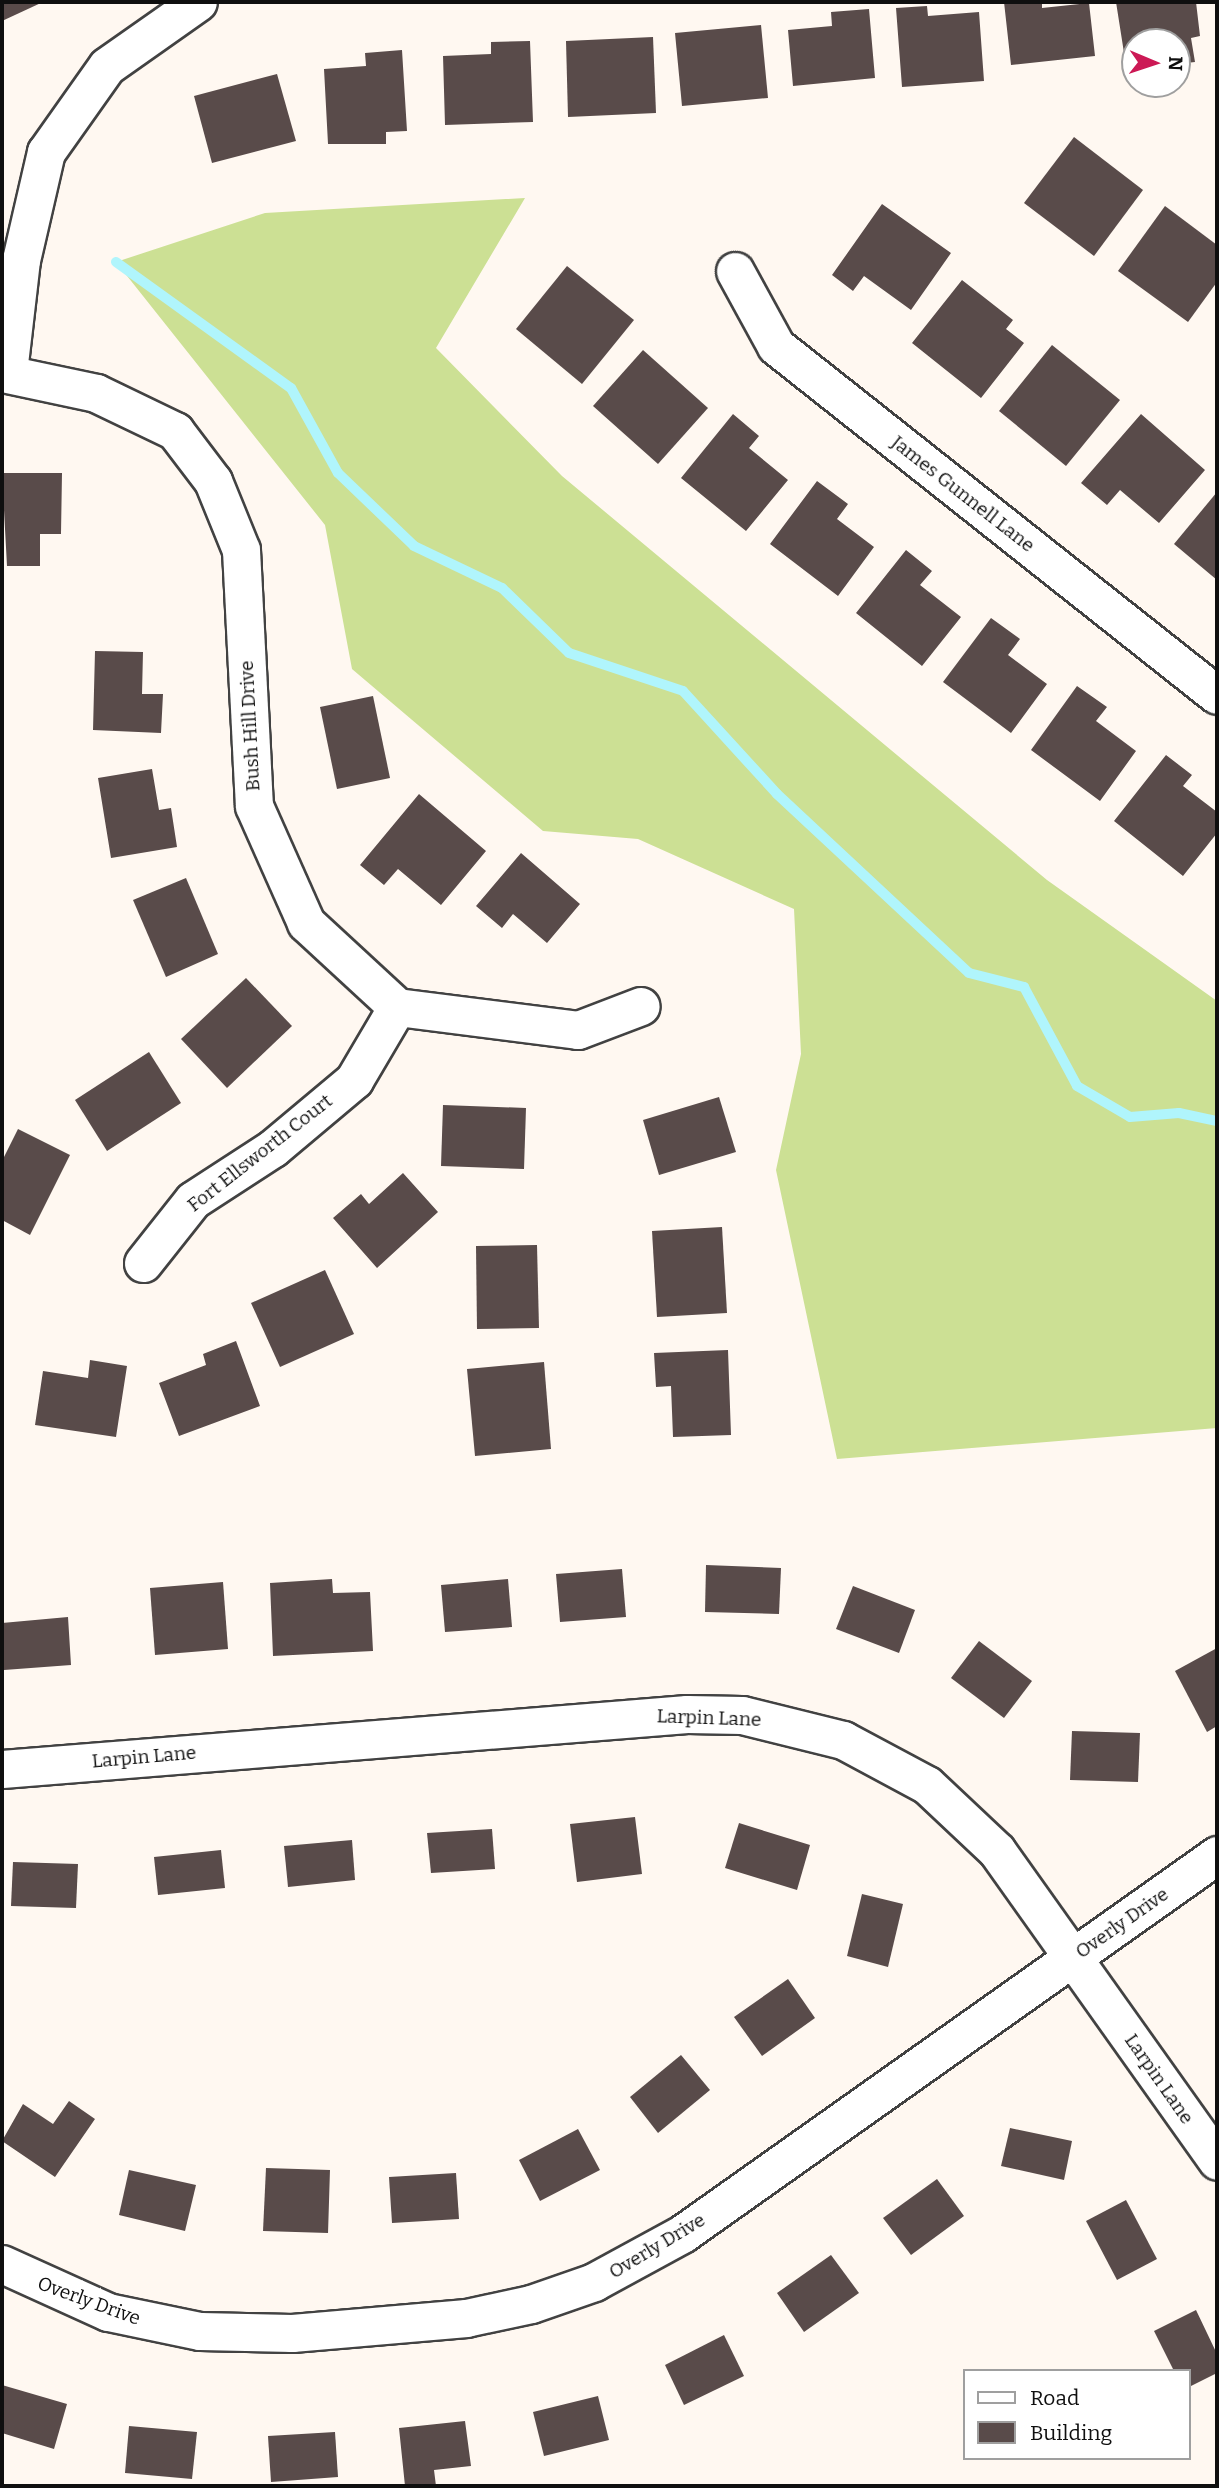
<!DOCTYPE html>
<style>
body{margin:0}
#map{position:relative;width:1219px;height:2488px;overflow:hidden;background:#fff8f1;font-family:Bitter,serif}
div>[style]{position:absolute}
[style*='--x']{left:calc(var(--x)*1px);top:calc(var(--y)*1px);width:calc(var(--w)*1px);rotate:calc(var(--a)*1deg)}
.forest>*{inset:0;background:#cce094}
.stream>*{height:10px;margin:-5px;padding:0 5px;transform-origin:5px;border-radius:5px;background:#b0f5fc}
.building>*{inset:0;background:#594b4a}
.roads{filter:drop-shadow(2px 0 #424242) drop-shadow(-2px 0 #424242) drop-shadow(0 2px #424242) drop-shadow(0 -2px #424242)}
.street>*{height:37px;margin:-18.5px;padding:0 18.5px;transform-origin:18.5px;border-radius:18.5px;background:#fff}
span{translate:-50% -50%;white-space:nowrap;text-align:center;line-height:1.15;-webkit-text-stroke:7px #fff;paint-order:stroke}
.street-label{font-size:19px;color:#0f0f0f}
.frame{position:absolute;inset:0;border:4px solid #0f0f0f;pointer-events:none}
.legend{position:absolute;left:963px;top:2369px;width:228px;height:91px;box-sizing:border-box;background:#fff;border:2px solid #9f9f9f;margin:0;padding:9px 12px;list-style:none;font-size:21px;color:#0f0f0f}
.legend li{display:flex;align-items:center;gap:14px;height:35px}
.legend b{width:35px;border:2px solid #9f9f9f}
.north{position:absolute;left:1121px;top:28px;width:70px;height:70px;box-sizing:border-box;background:#fff;border:2px solid #9f9f9f;border-radius:50%;rotate:92deg;font-size:19px;font-weight:700;line-height:28px;text-align:center;color:#0f0f0f}
.north::after{content:'';display:block;margin:auto;width:24px;height:32px;background:#cc1955;clip-path:polygon(50% 0,100% 100%,50% 72%,0 100%)}
</style>
<div id="map">
<div class="forest">
<i style="clip-path:polygon(525px 198px,436px 348px,562px 476px,1047px 880px,1217px 1001px,1217px 1428px,837px 1459px,776px 1170px,801px 1054px,794px 909px,638px 839px,543px 831px,352px 669px,325px 525px,116px 262px,265px 213px)"></i>
</div>
<div class="stream">
<i style="--x:116;--y:262;--w:216;--a:35.8"></i>
<i style="--x:291;--y:388;--w:97;--a:61.1"></i>
<i style="--x:338;--y:473;--w:105;--a:43.8"></i>
<i style="--x:414;--y:546;--w:98;--a:25.5"></i>
<i style="--x:502;--y:588;--w:93;--a:44.1"></i>
<i style="--x:569;--y:653;--w:120;--a:18.4"></i>
<i style="--x:683;--y:691;--w:139;--a:47.6"></i>
<i style="--x:777;--y:794;--w:262;--a:43"></i>
<i style="--x:969;--y:973;--w:57;--a:14.3"></i>
<i style="--x:1024;--y:987;--w:112;--a:61.8"></i>
<i style="--x:1077;--y:1086;--w:61;--a:30.3"></i>
<i style="--x:1130;--y:1117;--w:49;--a:-4.7"></i>
<i style="--x:1179;--y:1113;--w:39;--a:12"></i>
</div>
<div class="building">
<i style="clip-path:polygon(2px 2px,43px 2px,2px 21px)"></i>
<i style="clip-path:polygon(1004px 2px,1042px 2px,1042px 8px,1089px 3px,1095px 56px,1011px 65px)"></i>
<i style="clip-path:polygon(1116px 2px,1196px 2px,1200px 36px,1191px 38px,1195px 62px,1177px 64px,1177px 42px,1135px 42px,1135px 70px,1127px 72px)"></i>
<i style="clip-path:polygon(927px 6px,928px 16px,979px 12px,984px 81px,902px 87px,896px 8px)"></i>
<i style="clip-path:polygon(869px 9px,875px 78px,793px 86px,788px 30px,832px 26px,831px 12px)"></i>
<i style="clip-path:polygon(761px 25px,768px 98px,682px 106px,675px 33px)"></i>
<i style="clip-path:polygon(653px 37px,656px 113px,568px 117px,566px 41px)"></i>
<i style="clip-path:polygon(530px 41px,533px 122px,445px 125px,443px 56px,491px 54px,491px 42px)"></i>
<i style="clip-path:polygon(402px 50px,407px 131px,386px 132px,386px 144px,328px 144px,324px 69px,366px 66px,365px 53px)"></i>
<i style="clip-path:polygon(277px 74px,296px 141px,212px 163px,194px 96px)"></i>
<i style="clip-path:polygon(1074px 137px,1143px 190px,1094px 256px,1024px 203px)"></i>
<i style="clip-path:polygon(882px 204px,951px 253px,911px 310px,864px 276px,853px 291px,832px 275px)"></i>
<i style="clip-path:polygon(1165px 206px,1217px 245px,1217px 282px,1188px 322px,1118px 271px)"></i>
<i style="clip-path:polygon(567px 266px,634px 320px,582px 384px,516px 329px)"></i>
<i style="clip-path:polygon(962px 280px,1013px 320px,1006px 329px,1024px 343px,981px 398px,912px 343px)"></i>
<i style="clip-path:polygon(1052px 345px,1120px 400px,1066px 466px,999px 411px)"></i>
<i style="clip-path:polygon(643px 350px,708px 408px,658px 464px,593px 406px)"></i>
<i style="clip-path:polygon(733px 414px,759px 436px,749px 448px,788px 480px,746px 531px,681px 478px)"></i>
<i style="clip-path:polygon(1141px 414px,1205px 470px,1159px 523px,1120px 490px,1107px 505px,1081px 483px)"></i>
<i style="clip-path:polygon(2px 473px,62px 473px,61px 534px,40px 534px,40px 566px,7px 566px)"></i>
<i style="clip-path:polygon(817px 481px,848px 504px,837px 519px,874px 547px,838px 596px,770px 544px)"></i>
<i style="clip-path:polygon(1217px 492px,1217px 580px,1174px 544px)"></i>
<i style="clip-path:polygon(906px 550px,932px 571px,920px 585px,961px 617px,922px 666px,856px 613px)"></i>
<i style="clip-path:polygon(991px 618px,1020px 639px,1008px 655px,1047px 684px,1011px 733px,943px 682px)"></i>
<i style="clip-path:polygon(95px 651px,143px 652px,142px 694px,163px 694px,161px 733px,93px 730px)"></i>
<i style="clip-path:polygon(1077px 686px,1107px 707px,1096px 721px,1136px 751px,1100px 801px,1031px 750px)"></i>
<i style="clip-path:polygon(373px 696px,390px 778px,337px 789px,320px 707px)"></i>
<i style="clip-path:polygon(1166px 755px,1192px 775px,1183px 786px,1217px 812px,1217px 833px,1183px 876px,1114px 821px)"></i>
<i style="clip-path:polygon(152px 769px,159px 810px,171px 808px,177px 847px,111px 858px,98px 778px)"></i>
<i style="clip-path:polygon(419px 794px,486px 851px,441px 905px,398px 869px,384px 885px,360px 865px)"></i>
<i style="clip-path:polygon(521px 853px,580px 904px,547px 943px,513px 914px,502px 928px,476px 906px)"></i>
<i style="clip-path:polygon(186px 878px,218px 954px,166px 977px,133px 900px)"></i>
<i style="clip-path:polygon(246px 978px,292px 1026px,227px 1088px,181px 1039px)"></i>
<i style="clip-path:polygon(149px 1052px,181px 1103px,107px 1151px,75px 1100px)"></i>
<i style="clip-path:polygon(719px 1097px,736px 1152px,659px 1175px,643px 1120px)"></i>
<i style="clip-path:polygon(443px 1105px,526px 1108px,524px 1169px,441px 1166px)"></i>
<i style="clip-path:polygon(18px 1129px,70px 1155px,30px 1235px,2px 1220px,2px 1161px)"></i>
<i style="clip-path:polygon(403px 1173px,438px 1212px,377px 1268px,333px 1218px,361px 1194px,369px 1204px)"></i>
<i style="clip-path:polygon(722px 1227px,727px 1313px,657px 1317px,652px 1231px)"></i>
<i style="clip-path:polygon(537px 1245px,539px 1328px,477px 1329px,476px 1246px)"></i>
<i style="clip-path:polygon(325px 1270px,354px 1334px,280px 1367px,251px 1303px)"></i>
<i style="clip-path:polygon(236px 1341px,260px 1406px,179px 1436px,159px 1383px,206px 1365px,203px 1354px)"></i>
<i style="clip-path:polygon(728px 1350px,731px 1435px,673px 1437px,671px 1386px,656px 1387px,654px 1353px)"></i>
<i style="clip-path:polygon(90px 1360px,127px 1366px,116px 1437px,35px 1425px,43px 1371px,88px 1378px)"></i>
<i style="clip-path:polygon(544px 1362px,551px 1449px,475px 1456px,467px 1369px)"></i>
<i style="clip-path:polygon(706px 1565px,781px 1568px,779px 1614px,705px 1612px)"></i>
<i style="clip-path:polygon(622px 1569px,626px 1617px,560px 1622px,556px 1574px)"></i>
<i style="clip-path:polygon(332px 1579px,333px 1593px,370px 1592px,373px 1651px,273px 1656px,270px 1583px)"></i>
<i style="clip-path:polygon(508px 1579px,512px 1627px,445px 1632px,441px 1585px)"></i>
<i style="clip-path:polygon(223px 1582px,228px 1649px,155px 1655px,150px 1588px)"></i>
<i style="clip-path:polygon(853px 1586px,915px 1610px,899px 1653px,836px 1629px)"></i>
<i style="clip-path:polygon(68px 1617px,71px 1665px,4px 1670px,2px 1623px)"></i>
<i style="clip-path:polygon(979px 1641px,1032px 1681px,1004px 1718px,951px 1678px)"></i>
<i style="clip-path:polygon(1217px 1648px,1217px 1726px,1207px 1732px,1175px 1671px)"></i>
<i style="clip-path:polygon(1072px 1731px,1140px 1733px,1138px 1782px,1070px 1780px)"></i>
<i style="clip-path:polygon(635px 1817px,642px 1874px,577px 1882px,570px 1824px)"></i>
<i style="clip-path:polygon(739px 1823px,810px 1845px,797px 1890px,725px 1868px)"></i>
<i style="clip-path:polygon(492px 1829px,495px 1869px,431px 1873px,427px 1833px)"></i>
<i style="clip-path:polygon(352px 1840px,355px 1880px,288px 1887px,284px 1846px)"></i>
<i style="clip-path:polygon(221px 1850px,225px 1888px,158px 1895px,154px 1857px)"></i>
<i style="clip-path:polygon(13px 1862px,78px 1864px,76px 1908px,11px 1906px)"></i>
<i style="clip-path:polygon(862px 1894px,903px 1904px,888px 1967px,847px 1956px)"></i>
<i style="clip-path:polygon(788px 1979px,815px 2018px,762px 2056px,734px 2017px)"></i>
<i style="clip-path:polygon(681px 2055px,710px 2090px,658px 2133px,630px 2097px)"></i>
<i style="clip-path:polygon(69px 2101px,95px 2119px,55px 2177px,2px 2141px,23px 2104px,53px 2124px)"></i>
<i style="clip-path:polygon(1010px 2128px,1072px 2141px,1064px 2180px,1001px 2166px)"></i>
<i style="clip-path:polygon(578px 2129px,600px 2170px,540px 2201px,519px 2160px)"></i>
<i style="clip-path:polygon(266px 2168px,330px 2170px,328px 2233px,263px 2231px)"></i>
<i style="clip-path:polygon(129px 2170px,196px 2185px,185px 2231px,119px 2215px)"></i>
<i style="clip-path:polygon(456px 2173px,459px 2219px,392px 2223px,389px 2177px)"></i>
<i style="clip-path:polygon(937px 2179px,964px 2216px,911px 2255px,883px 2218px)"></i>
<i style="clip-path:polygon(1126px 2200px,1157px 2259px,1117px 2280px,1086px 2221px)"></i>
<i style="clip-path:polygon(831px 2255px,859px 2293px,804px 2332px,777px 2293px)"></i>
<i style="clip-path:polygon(1196px 2310px,1217px 2354px,1217px 2373px,1189px 2387px,1189px 2371px,1174px 2371px,1154px 2331px)"></i>
<i style="clip-path:polygon(724px 2335px,744px 2376px,684px 2405px,665px 2365px)"></i>
<i style="clip-path:polygon(2px 2385px,67px 2404px,54px 2449px,2px 2433px)"></i>
<i style="clip-path:polygon(598px 2396px,609px 2440px,544px 2456px,533px 2412px)"></i>
<i style="clip-path:polygon(465px 2421px,471px 2466px,434px 2470px,436px 2486px,405px 2486px,399px 2428px)"></i>
<i style="clip-path:polygon(129px 2426px,197px 2432px,192px 2479px,125px 2473px)"></i>
<i style="clip-path:polygon(335px 2432px,338px 2477px,271px 2482px,268px 2436px)"></i>
</div>
<div class="roads">
<div class="street">
<i style="--x:735;--y:271;--w:85;--a:61.3"></i>
<i style="--x:776;--y:346;--w:562;--a:38.36"></i>
<i style="--x:8;--y:372;--w:113;--a:-83.4"></i>
<i style="--x:21;--y:260;--w:111;--a:-77"></i>
<i style="--x:46;--y:152;--w:105;--a:-54.7"></i>
<i style="--x:107;--y:66;--w:111;--a:-35.1"></i>
<i style="--x:2;--y:373;--w:96;--a:12"></i>
<i style="--x:96;--y:393;--w:88;--a:25.7"></i>
<i style="--x:175;--y:431;--w:63;--a:52.8"></i>
<i style="--x:213;--y:481;--w:74;--a:67.9"></i>
<i style="--x:241;--y:550;--w:256;--a:87.1"></i>
<i style="--x:254;--y:806;--w:128;--a:66"></i>
<i style="--x:306;--y:923;--w:124;--a:42.7"></i>
<i style="--x:397;--y:1007;--w:182;--a:7.2"></i>
<i style="--x:578;--y:1030;--w:67;--a:-20.9"></i>
<i style="--x:143;--y:1263;--w:80;--a:-51.6"></i>
<i style="--x:193;--y:1200;--w:95;--a:-33"></i>
<i style="--x:273;--y:1148;--w:106;--a:-40"></i>
<i style="--x:354;--y:1080;--w:85;--a:-59.5"></i>
<i style="--x:2;--y:1769;--w:687;--a:-4.59"></i>
<i style="--x:687;--y:1714;--w:55;--a:1"></i>
<i style="--x:742;--y:1715;--w:104;--a:13.9"></i>
<i style="--x:843;--y:1740;--w:95;--a:28.2"></i>
<i style="--x:927;--y:1785;--w:96;--a:43.3"></i>
<i style="--x:997;--y:1851;--w:380;--a:54.6"></i>
<i style="--x:2;--y:2264;--w:116;--a:24.4"></i>
<i style="--x:108;--y:2312;--w:94;--a:11.7"></i>
<i style="--x:200;--y:2331;--w:92;--a:1.2"></i>
<i style="--x:292;--y:2333;--w:175;--a:-4.9"></i>
<i style="--x:466;--y:2318;--w:66;--a:-12.2"></i>
<i style="--x:531;--y:2304;--w:67;--a:-19.2"></i>
<i style="--x:594;--y:2282;--w:100;--a:-28.6"></i>
<i style="--x:682;--y:2234;--w:656;--a:-35.31"></i>
</div>
</div>
<div class="street-label">
<span style="left:963px;top:494px;rotate:38deg">James Gunnell Lane</span>
<span style="left:250px;top:726px;rotate:-93deg">Bush Hill Drive</span>
<span style="left:260px;top:1153px;rotate:-38deg">Fort Ellsworth Court</span>
<span style="left:709px;top:1718px;rotate:2deg">Larpin Lane</span>
<span style="left:144px;top:1757px;rotate:-5deg">Larpin Lane</span>
<span style="left:1122px;top:1923px;rotate:-35deg">Overly Drive</span>
<span style="left:1159px;top:2079px;rotate:55deg">Larpin Lane</span>
<span style="left:657px;top:2246px;rotate:-31deg">Overly Drive</span>
<span style="left:89px;top:2301px;rotate:20deg">Overly Drive</span>
</div>
<div class="frame"></div>
<ul class="legend">
<li><b style="height:9px;background:#fff"></b>Road</li>
<li><b style="height:19px;background:#594b4a"></b>Building</li>
</ul>
<div class="north">N</div>
</div>
